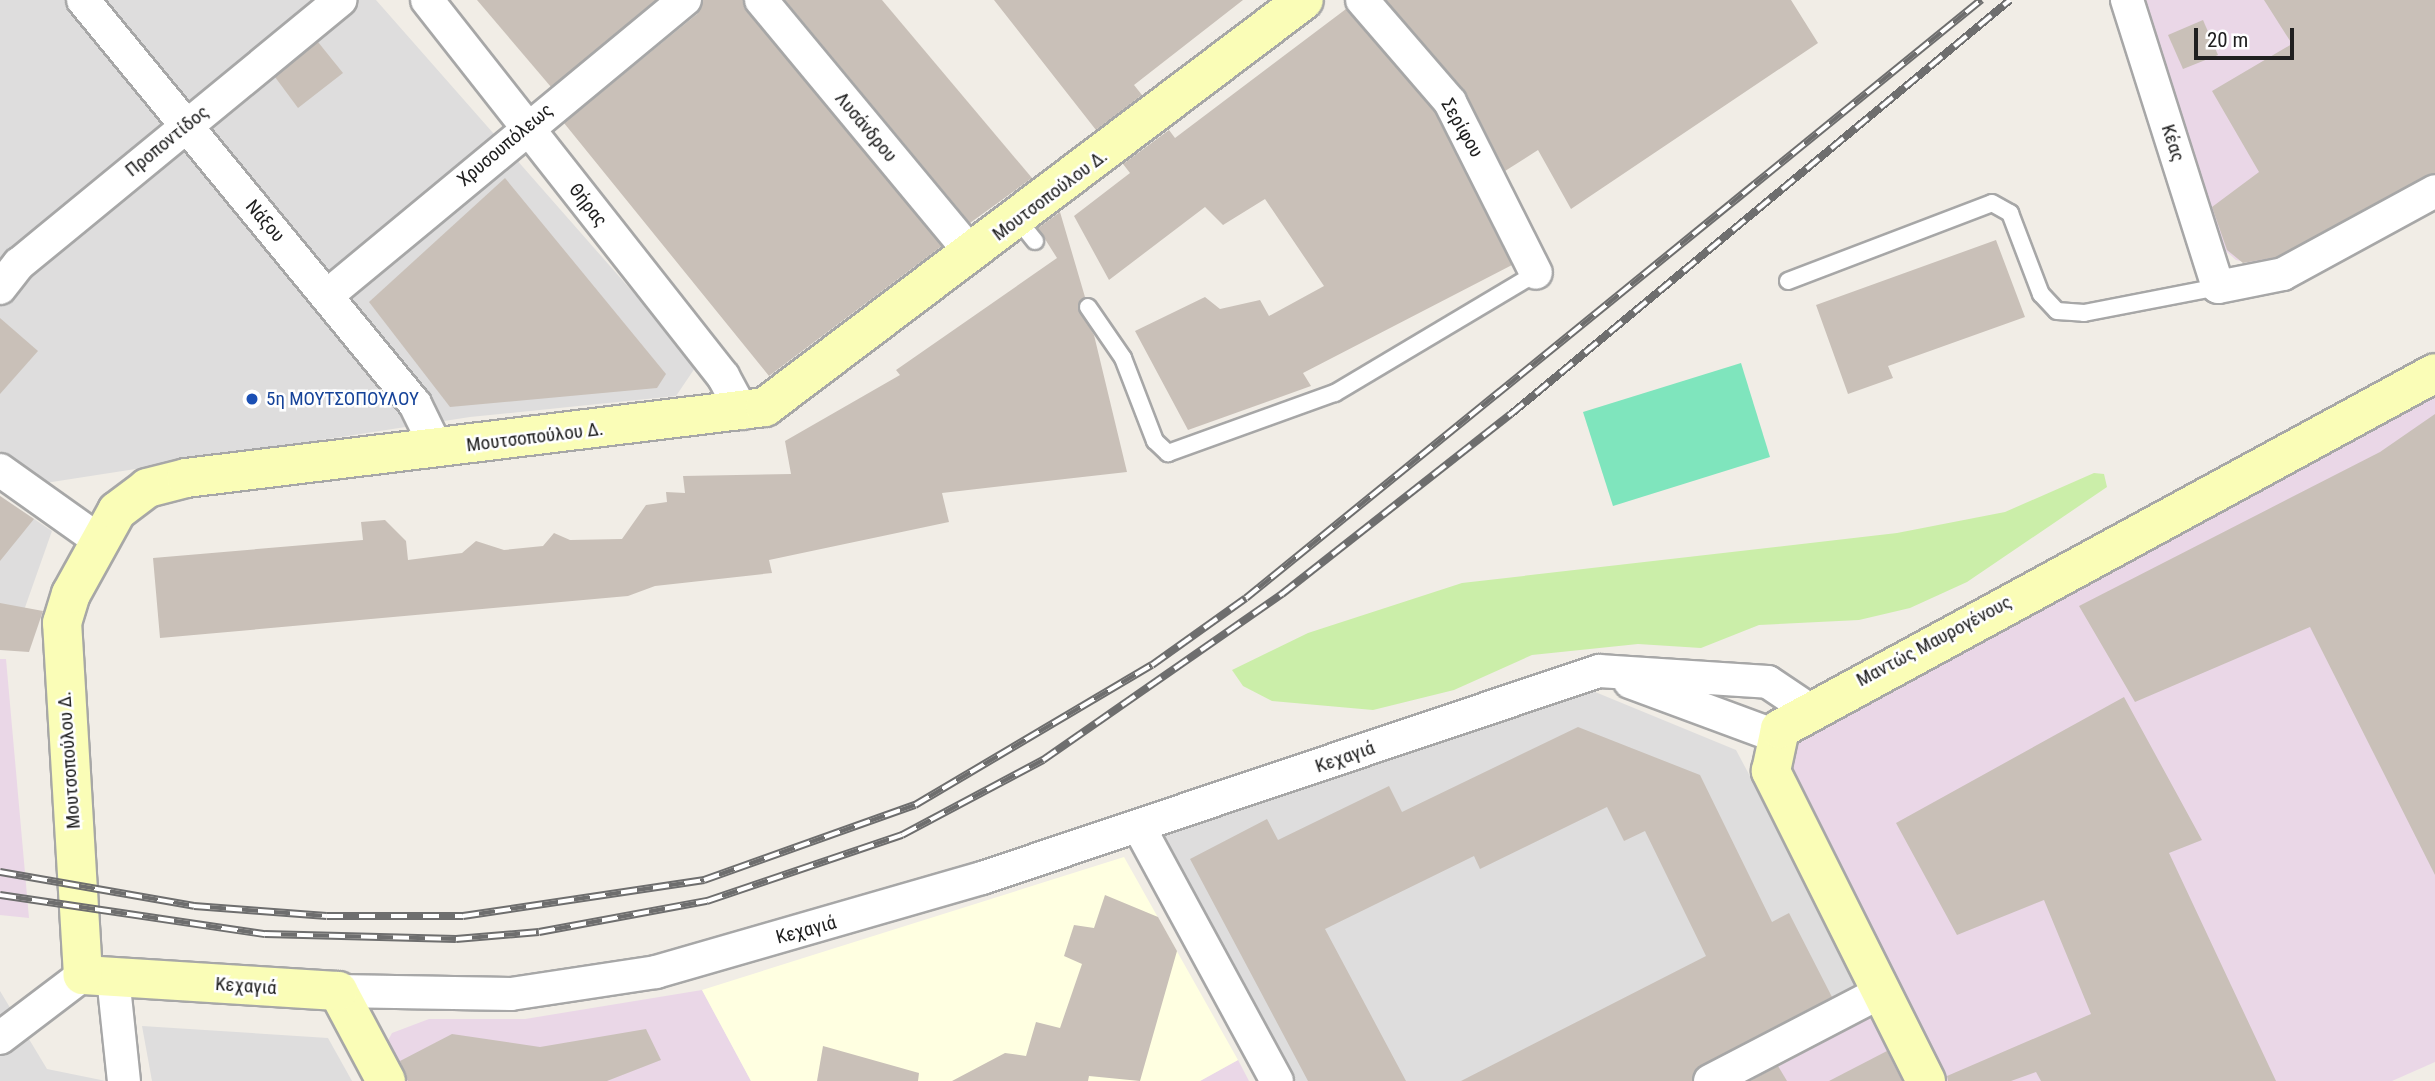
<!DOCTYPE html>
<meta charset="utf-8">
<style>
body{margin:0}
#map{position:relative;width:2435px;height:1081px;overflow:hidden;background:#f1ede6;font-family:"Roboto Condensed",sans-serif}
div>[style]{position:absolute}
[style*='--x']{left:calc(var(--x)*1px);top:calc(var(--y)*1px);width:calc(var(--w)*1px);rotate:calc(var(--a)*1deg)}
.residential>*{inset:0;background:#dedddd}
.industrial>*{inset:0;background:#ead7e7}
.education>*{inset:0;background:#ffffe1}
.grass>*{inset:0;background:#cbeea9}
.pitch>*{inset:0;background:#7fe5bd}
.building>*{inset:0;background:#c9c0b8}
.roads{filter:drop-shadow(2px 0 #a7a7a7) drop-shadow(-2px 0 #a7a7a7) drop-shadow(0 2px #a7a7a7) drop-shadow(0 -2px #a7a7a7)}
.lane>*{height:16px;margin:-8px;padding:0 8px;transform-origin:8px;border-radius:8px;background:#fff}
.street>*{height:32px;margin:-16px;padding:0 16px;transform-origin:16px;border-radius:16px;background:#fff}
.secondary>*{height:38px;margin:-19px;padding:0 19px;transform-origin:19px;border-radius:19px;background:#fafdb7}
.rail>*{height:8px;margin-top:-4px;transform-origin:0;background:repeating-linear-gradient(90deg,#fff 0 16px,#6e6e6e 0 32px);box-sizing:border-box;border-block:2px solid #6e6e6e}
.dots>*{width:19px;height:19px;translate:-50% -50%;box-sizing:border-box;border:4px solid #fff;border-radius:50%}
span{translate:-50% -50%;white-space:nowrap;text-align:center;line-height:1.15;-webkit-text-stroke:5px #fff;paint-order:stroke}
.street-label{font-size:19px;color:#202020}
.transit-label{font-size:19px;color:#164399}
.left{translate:0 -50%;text-align:left}
.scale{position:absolute;left:2194px;top:28px;width:100px;height:32px;box-sizing:border-box;border:4px solid #202020;border-top:0;padding-left:9px;font-size:21px;line-height:24px;white-space:nowrap;color:#202020;-webkit-text-stroke:5px #fff;paint-order:stroke}
</style>
<div id="map">
<div class="residential">
<i style="clip-path:polygon(0 0,376px 0,697px 365px,676px 396px,470px 417px,39px 484px,0 451px)"></i>
<i style="clip-path:polygon(0 496px,52px 531px,11px 647px,0 647px)"></i>
<i style="clip-path:polygon(1583px 687px,1736px 750px,1856px 975px,1855px 985px,1680px 1081px,1288px 1081px,1162px 837px)"></i>
<i style="clip-path:polygon(0 991px,47px 1069px,106px 1081px,0 1081px)"></i>
<i style="clip-path:polygon(142px 1026px,328px 1038px,352px 1081px,152px 1081px)"></i>
</div>
<div class="industrial">
<i style="clip-path:polygon(2144px 0,2435px 0,2435px 175px,2267px 267px,2236px 260px,2221px 247px)"></i>
<i style="clip-path:polygon(2435px 395px,2435px 1062px,2392px 1081px,1943px 1081px,1791px 778px,1785px 744px)"></i>
<i style="clip-path:polygon(0 659px,6px 659px,29px 918px,0 915px)"></i>
<i style="clip-path:polygon(702px 990px,751px 1081px,399px 1081px,385px 1046px,392px 1033px,429px 1019px,525px 1019px)"></i>
<i style="clip-path:polygon(1875px 1014px,1909px 1081px,1751px 1081px)"></i>
<i style="clip-path:polygon(1238px 1060px,1249px 1081px,1200px 1081px)"></i>
</div>
<div class="education">
<i style="clip-path:polygon(1124px 857px,1238px 1060px,1200px 1081px,751px 1081px,702px 990px)"></i>
</div>
<div class="grass">
<i style="clip-path:polygon(2094px 473px,2104px 474px,2107px 487px,1967px 582px,1910px 608px,1859px 620px,1759px 625px,1701px 648px,1638px 644px,1532px 655px,1454px 690px,1373px 710px,1272px 701px,1243px 686px,1232px 670px,1308px 633px,1462px 583px,1897px 533px,2005px 512px)"></i>
</div>
<div class="pitch">
<i style="clip-path:polygon(1741px 363px,1770px 457px,1613px 506px,1583px 412px)"></i>
</div>
<div class="building">
<i style="clip-path:polygon(477px 0,656px 0,551px 87px)"></i>
<i style="clip-path:polygon(703px 0,743px 0,942px 246px,769px 376px,564px 123px,697px 14px)"></i>
<i style="clip-path:polygon(785px 0,882px 0,1032px 178px,970px 223px)"></i>
<i style="clip-path:polygon(994px 0,1243px 0,1134px 85px,1142px 95px,1096px 130px)"></i>
<i style="clip-path:polygon(1386px 0,1791px 0,1818px 43px,1571px 209px,1538px 150px,1505px 171px,1464px 90px)"></i>
<i style="clip-path:polygon(2264px 0,2435px 0,2435px 173px,2277px 257px,2243px 263px,2227px 250px,2212px 207px,2259px 172px,2212px 91px,2292px 44px)"></i>
<i style="clip-path:polygon(1346px 9px,1435px 112px,1512px 265px,1303px 373px,1311px 386px,1188px 430px,1135px 331px,1205px 297px,1220px 309px,1260px 300px,1269px 316px,1324px 286px,1265px 199px,1223px 225px,1205px 207px,1109px 280px,1074px 216px,1130px 173px,1123px 164px,1169px 130px,1175px 138px)"></i>
<i style="clip-path:polygon(2203px 20px,2218px 55px,2183px 69px,2168px 35px)"></i>
<i style="clip-path:polygon(318px 42px,343px 73px,298px 108px,275px 77px)"></i>
<i style="clip-path:polygon(505px 178px,666px 374px,657px 388px,450px 407px,369px 302px)"></i>
<i style="clip-path:polygon(1060px 212px,1085px 297px,1078px 308px,1094px 335px,1127px 472px,942px 493px,949px 522px,769px 560px,772px 573px,655px 586px,628px 596px,160px 638px,153px 558px,363px 540px,361px 522px,385px 520px,406px 541px,408px 560px,462px 553px,476px 541px,504px 550px,543px 546px,554px 533px,570px 540px,622px 539px,646px 505px,667px 502px,666px 492px,685px 493px,683px 476px,791px 474px,785px 441px,900px 375px,896px 370px,1057px 258px,1038px 228px)"></i>
<i style="clip-path:polygon(1996px 240px,2025px 317px,1888px 366px,1893px 378px,1848px 394px,1816px 305px)"></i>
<i style="clip-path:polygon(0 318px,38px 351px,0 394px)"></i>
<i style="clip-path:polygon(2435px 414px,2435px 875px,2310px 627px,2135px 702px,2079px 606px,2380px 452px)"></i>
<i style="clip-path:polygon(0 496px,34px 519px,0 561px)"></i>
<i style="clip-path:polygon(0 603px,43px 611px,29px 652px,0 650px)"></i>
<i style="clip-path:polygon(2124px 697px,2202px 840px,2169px 853px,2276px 1081px,2041px 1081px,2036px 1072px,2011px 1081px,1948px 1081px,1947px 1076px,2091px 1014px,2044px 900px,1957px 935px,1896px 823px)"></i>
<i style="clip-path:polygon(1578px 727px,1700px 775px,1772px 922px,1789px 913px,1832px 997px,1702px 1065px,1692px 1081px,1461px 1081px,1706px 956px,1645px 831px,1624px 841px,1607px 807px,1480px 869px,1474px 856px,1325px 929px,1406px 1081px,1308px 1081px,1190px 859px,1267px 819px,1278px 840px,1389px 786px,1402px 812px)"></i>
<i style="clip-path:polygon(1105px 895px,1158px 917px,1177px 951px,1140px 1081px,1089px 1076px,1088px 1081px,952px 1081px,1005px 1053px,1026px 1056px,1036px 1022px,1060px 1028px,1082px 964px,1064px 956px,1074px 925px,1094px 928px)"></i>
<i style="clip-path:polygon(646px 1029px,661px 1060px,607px 1081px,408px 1081px,400px 1061px,452px 1034px,540px 1047px)"></i>
<i style="clip-path:polygon(823px 1046px,919px 1073px,918px 1081px,817px 1081px)"></i>
<i style="clip-path:polygon(1887px 1051px,1902px 1081px,1829px 1081px)"></i>
<i style="clip-path:polygon(1778px 1066px,1787px 1081px,1750px 1081px)"></i>
</div>
<div class="roads">
<div class="lane">
<i style="--x:1018;--y:220;--w:27;--a:51"></i>
<i style="--x:1788;--y:281;--w:218;--a:-20.9"></i>
<i style="--x:1992;--y:203;--w:21;--a:29"></i>
<i style="--x:2010;--y:213;--w:87;--a:69.1"></i>
<i style="--x:2041;--y:294;--w:23;--a:47"></i>
<i style="--x:2057;--y:311;--w:27;--a:4"></i>
<i style="--x:2084;--y:313;--w:136;--a:-11"></i>
<i style="--x:1088;--y:307;--w:62;--a:55.5"></i>
<i style="--x:1123;--y:358;--w:89;--a:68.9"></i>
<i style="--x:1155;--y:441;--w:18;--a:43"></i>
<i style="--x:1168;--y:453;--w:177;--a:-19.8"></i>
<i style="--x:1335;--y:393;--w:234;--a:-30.8"></i>
</div>
<div class="street">
<i style="--x:83;--y:0;--w:523;--a:50.59"></i>
<i style="--x:415;--y:404;--w:50;--a:63.9"></i>
<i style="--x:427;--y:0;--w:479;--a:51.8"></i>
<i style="--x:723;--y:376;--w:42;--a:61.6"></i>
<i style="--x:761;--y:0;--w:330;--a:50.3"></i>
<i style="--x:1362;--y:0;--w:135;--a:49.2"></i>
<i style="--x:1450;--y:102;--w:191;--a:63.3"></i>
<i style="--x:2127;--y:0;--w:301;--a:72.4"></i>
<i style="--x:2218;--y:287;--w:66;--a:-11.3"></i>
<i style="--x:2283;--y:274;--w:173;--a:-28.6"></i>
<i style="--x:0;--y:288;--w:31;--a:-52"></i>
<i style="--x:19;--y:264;--w:416;--a:-39.4"></i>
<i style="--x:329;--y:294;--w:462;--a:-39.6"></i>
<i style="--x:0;--y:470;--w:119;--a:35.4"></i>
<i style="--x:1630;--y:682;--w:156;--a:20.3"></i>
<i style="--x:1139;--y:827;--w:289;--a:61.5"></i>
<i style="--x:113;--y:977;--w:105;--a:84"></i>
<i style="--x:338;--y:991;--w:173;--a:1"></i>
<i style="--x:511;--y:994;--w:147;--a:-8.6"></i>
<i style="--x:656;--y:972;--w:339;--a:-16.1"></i>
<i style="--x:982;--y:878;--w:651;--a:-18.55"></i>
<i style="--x:1599;--y:671;--w:169;--a:3.7"></i>
<i style="--x:1768;--y:682;--w:48;--a:34"></i>
<i style="--x:0;--y:1038;--w:104;--a:-37.2"></i>
<i style="--x:1710;--y:1081;--w:193;--a:-27.5"></i>
</div>
<div class="secondary">
<i style="--x:386;--y:1081;--w:102;--a:-118.1"></i>
<i style="--x:338;--y:991;--w:256;--a:-176.4"></i>
<i style="--x:83;--y:975;--w:353;--a:-93.4"></i>
<i style="--x:62;--y:623;--w:30;--a:-73"></i>
<i style="--x:71;--y:594;--w:95;--a:-61"></i>
<i style="--x:117;--y:511;--w:38;--a:-37"></i>
<i style="--x:147;--y:488;--w:40;--a:-14.4"></i>
<i style="--x:186;--y:478;--w:583;--a:-6.99"></i>
<i style="--x:765;--y:407;--w:675;--a:-37.06"></i>
<i style="--x:1926;--y:1081;--w:347;--a:-116.6"></i>
<i style="--x:1771;--y:771;--w:43;--a:-77.9"></i>
<i style="--x:1780;--y:729;--w:745;--a:-28.52"></i>
</div>
</div>
<div class="rail">
<i style="--x:0;--y:872;--w:197;--a:9.9"></i>
<i style="--x:194;--y:906;--w:133;--a:4.3"></i>
<i style="--x:327;--y:916;--w:136;--a:0"></i>
<i style="--x:463;--y:916;--w:244;--a:-8.5"></i>
<i style="--x:704;--y:880;--w:224;--a:-19.6"></i>
<i style="--x:915;--y:805;--w:275;--a:-30.6"></i>
<i style="--x:1152;--y:665;--w:115;--a:-35.5"></i>
<i style="--x:1246;--y:598;--w:948;--a:-39.13"></i>
<i style="--x:0;--y:895;--w:268;--a:8.4"></i>
<i style="--x:265;--y:934;--w:191;--a:1.5"></i>
<i style="--x:456;--y:939;--w:83;--a:-4.8"></i>
<i style="--x:539;--y:932;--w:171;--a:-10.5"></i>
<i style="--x:707;--y:901;--w:206;--a:-18.7"></i>
<i style="--x:902;--y:835;--w:160;--a:-28"></i>
<i style="--x:1043;--y:760;--w:291;--a:-34.8"></i>
<i style="--x:1282;--y:594;--w:291;--a:-38.2"></i>
<i style="--x:1511;--y:414;--w:648;--a:-39.68"></i>
</div>
<div class="dots">
<i style="left:252px;top:399px;background:#1a4fb4"></i>
</div>
<div class="street-label">
<span style="left:866px;top:127px;rotate:50deg">Λυσάνδρου</span>
<span style="left:1462px;top:128px;rotate:60deg">Σερίφου</span>
<span style="left:167px;top:141px;rotate:-39deg">Προποντίδος</span>
<span style="left:2173px;top:143px;rotate:72deg">Κέας</span>
<span style="left:505px;top:145px;rotate:-40deg">Χρυσουπόλεως</span>
<span style="left:1050px;top:195px;rotate:-37deg">Μουτσοπούλου Δ.</span>
<span style="left:588px;top:205px;rotate:52deg">Θήρας</span>
<span style="left:265px;top:221px;rotate:49deg">Νάξου</span>
<span style="left:535px;top:437px;rotate:-7deg">Μουτσοπούλου Δ.</span>
<span style="left:1934px;top:641px;rotate:-28deg">Μαντώς Μαυρογένους</span>
<span style="left:1345px;top:757px;rotate:-19deg">Κεχαγιά</span>
<span style="left:69px;top:760px;rotate:-94deg">Μουτσοπούλου Δ.</span>
<span style="left:806px;top:930px;rotate:-15deg">Κεχαγιά</span>
<span style="left:246px;top:986px;rotate:4deg">Κεχαγιά</span>
</div>
<div class="transit-label">
<span class="left" style="left:266px;top:399px">5η ΜΟΥΤΣΟΠΟΥΛΟΥ</span>
</div>
<div class="scale">20 m</div>
</div>
